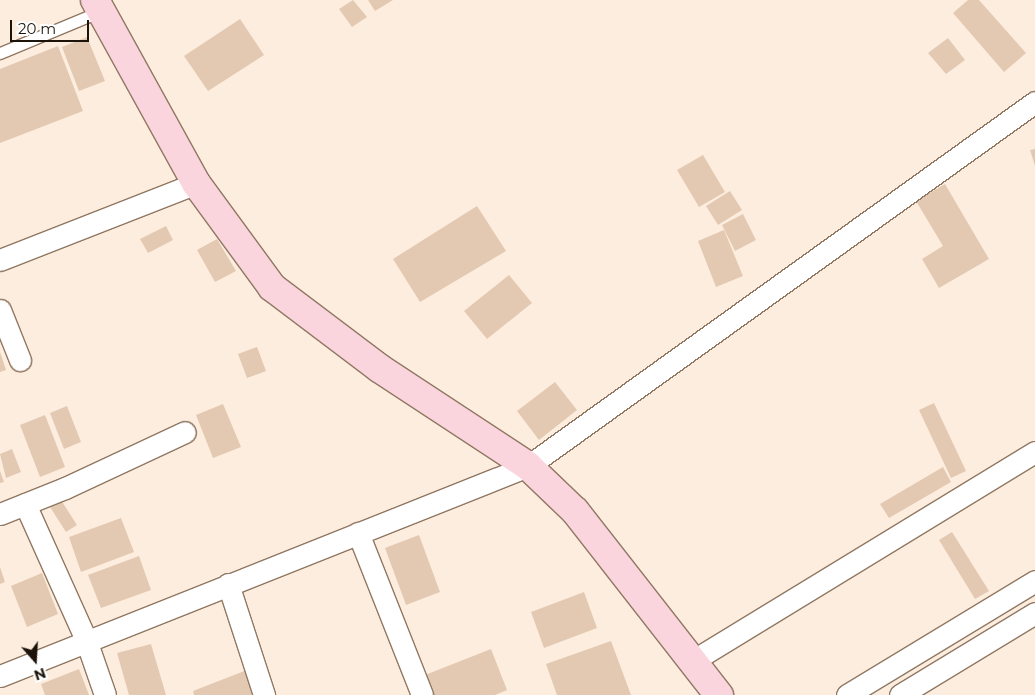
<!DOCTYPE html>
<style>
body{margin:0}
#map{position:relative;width:1035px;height:695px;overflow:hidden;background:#fdeddf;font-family:Montserrat,sans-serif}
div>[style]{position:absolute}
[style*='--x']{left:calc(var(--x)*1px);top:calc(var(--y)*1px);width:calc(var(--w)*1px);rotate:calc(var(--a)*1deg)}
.building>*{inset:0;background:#e3c9b1}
.roads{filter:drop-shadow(1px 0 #907862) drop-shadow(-1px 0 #907862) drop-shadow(0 1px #907862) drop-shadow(0 -1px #907862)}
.service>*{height:11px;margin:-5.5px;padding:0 5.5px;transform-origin:5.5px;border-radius:5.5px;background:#fff}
.minor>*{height:21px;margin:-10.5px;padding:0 10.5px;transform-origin:10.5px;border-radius:10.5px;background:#fff}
.secondary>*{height:28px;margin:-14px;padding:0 14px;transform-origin:14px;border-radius:14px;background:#fad5de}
span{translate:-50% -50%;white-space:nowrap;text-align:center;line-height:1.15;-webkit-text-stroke:4px #fff;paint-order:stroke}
.north{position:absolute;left:10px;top:635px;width:50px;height:50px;-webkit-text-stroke:4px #fff;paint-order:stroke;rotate:161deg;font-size:14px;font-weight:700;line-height:20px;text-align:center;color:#1c130a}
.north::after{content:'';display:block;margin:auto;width:18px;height:22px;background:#1c130a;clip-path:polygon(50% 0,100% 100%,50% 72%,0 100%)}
.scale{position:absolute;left:10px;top:20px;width:79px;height:22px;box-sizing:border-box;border:2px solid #1c130a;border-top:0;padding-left:6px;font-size:15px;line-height:18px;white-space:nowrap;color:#1c130a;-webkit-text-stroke:4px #fff;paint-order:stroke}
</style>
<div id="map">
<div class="building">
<i style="clip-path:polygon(353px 0,367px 17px,352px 27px,339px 9px)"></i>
<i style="clip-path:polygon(368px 0,393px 0,375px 11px)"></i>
<i style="clip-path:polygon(968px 0,979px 0,1026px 53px,1004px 72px,953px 13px)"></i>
<i style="clip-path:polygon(240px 19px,264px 55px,208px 91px,184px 56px)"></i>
<i style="clip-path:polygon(87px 37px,105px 81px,79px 91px,62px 47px)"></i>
<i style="clip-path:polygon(948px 38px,965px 60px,946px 74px,928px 53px)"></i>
<i style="clip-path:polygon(58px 46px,83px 111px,0 143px,0 69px)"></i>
<i style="clip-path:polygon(1035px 149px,1035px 166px,1030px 150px)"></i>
<i style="clip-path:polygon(703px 155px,725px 192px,699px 207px,677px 170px)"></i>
<i style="clip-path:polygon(945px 184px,989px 259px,939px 288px,922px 259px,943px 246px,916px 201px)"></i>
<i style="clip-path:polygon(730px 191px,742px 210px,718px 225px,706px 206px)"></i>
<i style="clip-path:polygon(477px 206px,506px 251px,420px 302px,393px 259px)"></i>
<i style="clip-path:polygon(743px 214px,756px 240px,735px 251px,722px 225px)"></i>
<i style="clip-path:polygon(166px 226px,173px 240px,148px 253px,140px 239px)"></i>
<i style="clip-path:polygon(724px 230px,743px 276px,716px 287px,698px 241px)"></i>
<i style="clip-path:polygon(217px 239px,236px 271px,215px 282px,197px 250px)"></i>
<i style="clip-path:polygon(509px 275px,532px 303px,487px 339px,464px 311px)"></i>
<i style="clip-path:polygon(257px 347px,266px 371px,247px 378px,238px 354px)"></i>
<i style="clip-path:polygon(0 352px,6px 370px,0 372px)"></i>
<i style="clip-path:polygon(555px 382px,577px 410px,539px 440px,517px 411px)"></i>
<i style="clip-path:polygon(934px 403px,966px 471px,951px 478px,919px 410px)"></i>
<i style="clip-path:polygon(223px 404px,241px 447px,213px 458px,196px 415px)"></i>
<i style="clip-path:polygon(67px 406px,81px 442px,64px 449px,50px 413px)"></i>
<i style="clip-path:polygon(45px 415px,65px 467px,40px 477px,20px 425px)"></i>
<i style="clip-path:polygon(12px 449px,21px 472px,6px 478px,0 454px)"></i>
<i style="clip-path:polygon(943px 467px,951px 482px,889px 518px,880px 504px)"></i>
<i style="clip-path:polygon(0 471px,4px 482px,0 483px)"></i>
<i style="clip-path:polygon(61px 500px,77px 525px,66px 532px,50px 507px)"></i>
<i style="clip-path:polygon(121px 518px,134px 552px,81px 572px,69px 537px)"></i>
<i style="clip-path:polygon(952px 532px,989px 591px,975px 599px,939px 540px)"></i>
<i style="clip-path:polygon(419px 535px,440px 592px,406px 605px,385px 548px)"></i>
<i style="clip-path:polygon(139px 556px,151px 590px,101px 608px,88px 575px)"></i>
<i style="clip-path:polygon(0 567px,5px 582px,0 584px)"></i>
<i style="clip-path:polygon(42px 573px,58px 614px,27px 627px,11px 586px)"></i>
<i style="clip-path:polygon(584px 592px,597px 628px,544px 648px,531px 612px)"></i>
<i style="clip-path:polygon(611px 641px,631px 695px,557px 695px,546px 664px)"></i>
<i style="clip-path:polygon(151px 644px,166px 695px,129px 695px,117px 653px)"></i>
<i style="clip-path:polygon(491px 649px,507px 690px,495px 695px,432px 695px,425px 675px)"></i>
<i style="clip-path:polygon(79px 669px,89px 695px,45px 695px,41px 684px)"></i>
<i style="clip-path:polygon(247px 670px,256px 695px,194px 695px,193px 691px)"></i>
</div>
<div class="roads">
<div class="service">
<i style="--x:0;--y:53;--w:109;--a:-22.6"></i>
</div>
<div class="minor">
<i style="--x:0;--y:260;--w:211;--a:-21.4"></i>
<i style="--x:0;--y:310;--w:54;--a:68.2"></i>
<i style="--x:25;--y:504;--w:149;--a:65.8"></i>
<i style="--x:86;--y:640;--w:58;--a:70.9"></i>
<i style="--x:0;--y:514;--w:70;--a:-21.8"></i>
<i style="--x:65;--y:488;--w:132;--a:-25"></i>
<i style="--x:358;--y:533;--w:174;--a:68.4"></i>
<i style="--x:228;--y:584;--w:117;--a:72"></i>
<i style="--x:694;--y:660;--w:399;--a:-31.4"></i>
<i style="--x:0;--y:676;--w:568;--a:-21.69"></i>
<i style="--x:528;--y:466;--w:624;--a:-35.68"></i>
<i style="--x:847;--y:695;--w:220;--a:-31.2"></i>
<i style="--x:900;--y:695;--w:158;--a:-31.3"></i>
</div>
<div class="secondary">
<i style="--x:95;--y:0;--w:209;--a:61.1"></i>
<i style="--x:196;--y:183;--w:129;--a:53.8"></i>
<i style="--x:272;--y:287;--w:134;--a:37.1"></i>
<i style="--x:379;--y:368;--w:178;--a:33.3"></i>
<i style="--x:528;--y:466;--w:65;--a:43.8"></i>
<i style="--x:575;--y:511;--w:234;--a:52"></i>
</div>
</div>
<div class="north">N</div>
<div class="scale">20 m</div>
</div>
